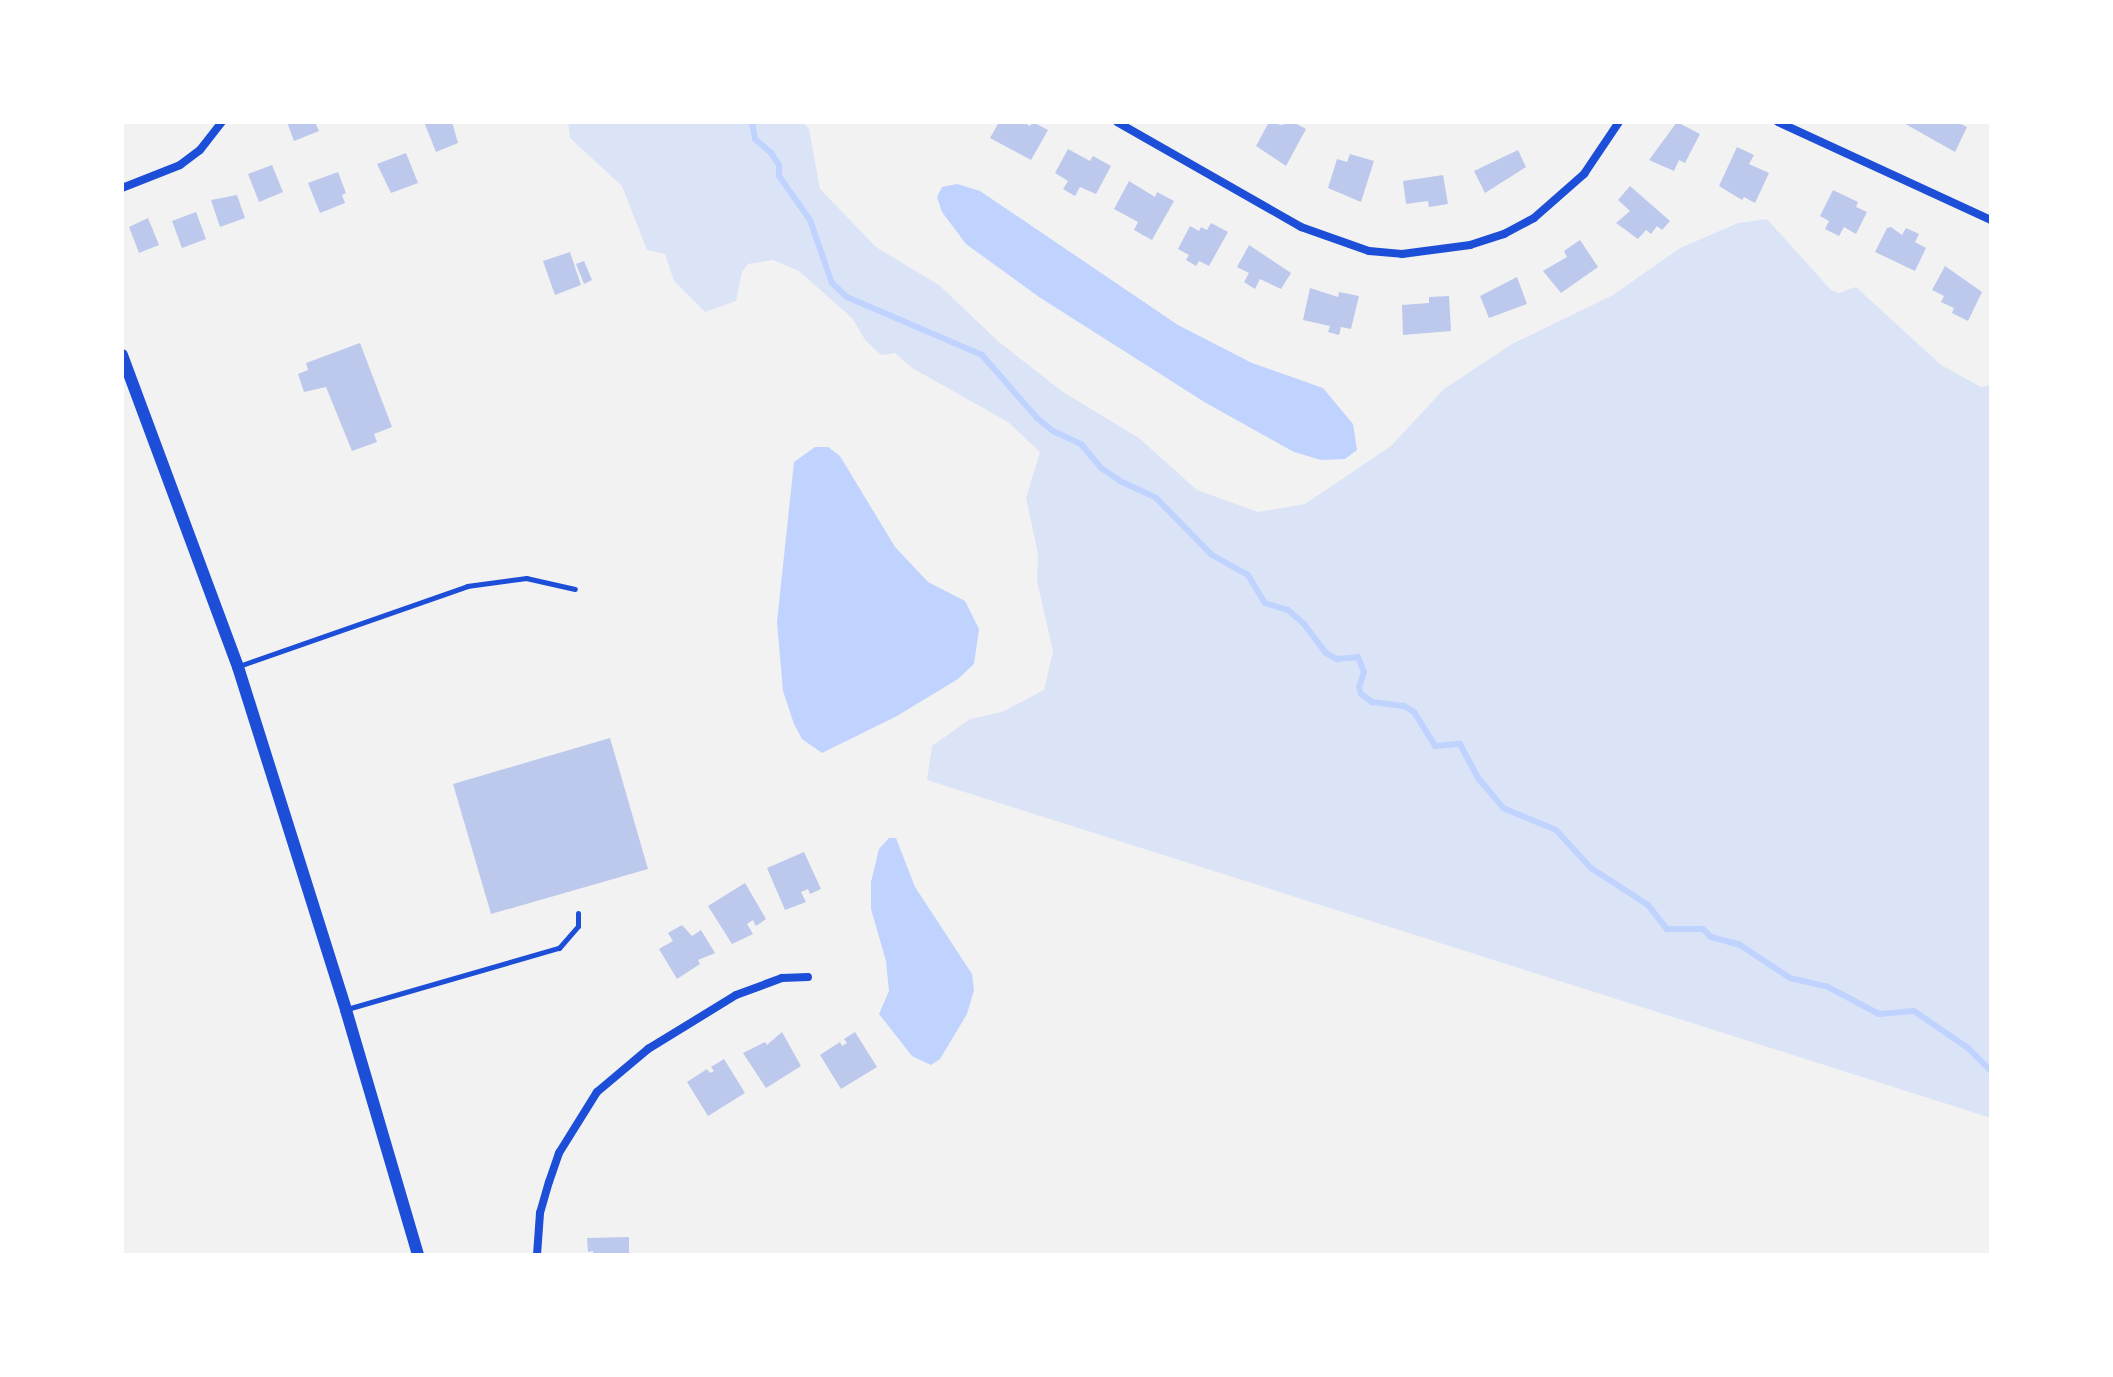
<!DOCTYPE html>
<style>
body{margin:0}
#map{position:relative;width:2113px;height:1377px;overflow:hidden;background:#f2f2f2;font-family:"Roboto Condensed",sans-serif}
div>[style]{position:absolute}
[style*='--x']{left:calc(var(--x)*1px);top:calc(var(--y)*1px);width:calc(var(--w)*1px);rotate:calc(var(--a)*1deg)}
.green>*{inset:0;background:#dbe4f7}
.water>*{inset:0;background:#bfd3fe}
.stream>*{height:6px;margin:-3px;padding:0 3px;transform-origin:3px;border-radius:3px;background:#bfd3fe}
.building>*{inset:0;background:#bdc9ec}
.service>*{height:5px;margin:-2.5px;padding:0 2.5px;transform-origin:2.5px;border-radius:2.5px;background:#1d4ed8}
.minor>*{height:8px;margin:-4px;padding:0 4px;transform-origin:4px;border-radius:4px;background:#1d4ed8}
.tertiary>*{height:12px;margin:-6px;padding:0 6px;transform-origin:6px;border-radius:6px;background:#1d4ed8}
span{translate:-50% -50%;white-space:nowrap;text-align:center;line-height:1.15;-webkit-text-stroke:8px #fff;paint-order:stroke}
.frame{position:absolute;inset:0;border:124px solid #fff;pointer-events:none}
</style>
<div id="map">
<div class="green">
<i style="clip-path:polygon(568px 122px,803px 122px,809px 129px,820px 189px,876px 247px,939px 285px,999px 342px,1063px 392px,1139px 438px,1197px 490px,1258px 512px,1305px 504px,1391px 446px,1444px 389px,1512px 344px,1613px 295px,1680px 248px,1738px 223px,1767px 219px,1831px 290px,1839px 293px,1856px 287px,1941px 365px,1981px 387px,1991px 385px,1991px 1118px,927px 780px,932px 746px,970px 719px,1002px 712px,1044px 690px,1053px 651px,1037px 581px,1038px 554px,1026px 498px,1040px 452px,1008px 422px,912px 368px,895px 353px,881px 355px,865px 340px,853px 319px,799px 271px,773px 260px,748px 264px,742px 272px,736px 301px,705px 312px,674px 281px,665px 254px,647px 250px,622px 186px,570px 138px)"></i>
</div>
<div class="water">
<i style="clip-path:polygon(957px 184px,980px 191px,1178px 325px,1252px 363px,1323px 388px,1353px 424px,1357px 450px,1345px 459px,1321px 460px,1294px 452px,1206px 403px,1039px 297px,966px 244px,942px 212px,937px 197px,942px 187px)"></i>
<i style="clip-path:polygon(815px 447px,828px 447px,840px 456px,895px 547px,928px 582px,965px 601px,979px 629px,974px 664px,958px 679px,897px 716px,822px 753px,802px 739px,794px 724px,783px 691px,777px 622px,794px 462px)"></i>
<i style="clip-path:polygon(889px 838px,896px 838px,915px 887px,972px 974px,974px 990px,967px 1014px,940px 1059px,931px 1065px,912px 1056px,879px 1014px,889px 991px,886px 961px,871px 909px,871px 882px,879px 849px)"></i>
</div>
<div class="stream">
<i style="--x:752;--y:122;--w:17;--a:80"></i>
<i style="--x:755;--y:139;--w:21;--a:41"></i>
<i style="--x:771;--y:153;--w:14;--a:56"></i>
<i style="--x:779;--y:165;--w:11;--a:90"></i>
<i style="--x:779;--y:176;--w:54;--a:54.8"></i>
<i style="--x:810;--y:220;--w:67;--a:70.8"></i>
<i style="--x:832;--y:283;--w:21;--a:43"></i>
<i style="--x:847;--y:297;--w:147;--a:23.2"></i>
<i style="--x:982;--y:355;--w:84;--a:48.9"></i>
<i style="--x:1037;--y:418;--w:21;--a:39"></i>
<i style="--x:1053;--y:431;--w:31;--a:25"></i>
<i style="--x:1081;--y:444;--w:31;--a:50"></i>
<i style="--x:1101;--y:468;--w:23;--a:34"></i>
<i style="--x:1120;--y:481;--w:40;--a:25"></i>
<i style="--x:1156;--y:498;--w:80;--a:45.5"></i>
<i style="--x:1212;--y:555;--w:41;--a:29.1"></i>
<i style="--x:1248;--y:575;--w:33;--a:59"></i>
<i style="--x:1265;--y:603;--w:24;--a:17"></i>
<i style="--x:1288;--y:610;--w:21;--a:41"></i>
<i style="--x:1304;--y:624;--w:36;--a:53"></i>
<i style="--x:1326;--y:653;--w:13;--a:29"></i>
<i style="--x:1337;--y:659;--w:21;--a:-5"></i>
<i style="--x:1358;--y:657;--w:16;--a:68"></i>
<i style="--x:1364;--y:672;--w:16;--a:108"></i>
<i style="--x:1359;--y:687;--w:7;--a:74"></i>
<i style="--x:1361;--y:694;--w:14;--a:36"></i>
<i style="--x:1372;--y:702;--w:32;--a:7"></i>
<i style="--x:1404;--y:706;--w:12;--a:31"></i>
<i style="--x:1414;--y:712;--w:40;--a:58"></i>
<i style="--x:1435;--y:746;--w:25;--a:-5"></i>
<i style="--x:1460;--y:744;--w:40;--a:62"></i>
<i style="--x:1479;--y:779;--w:38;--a:50"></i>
<i style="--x:1503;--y:808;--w:57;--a:22.5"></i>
<i style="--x:1556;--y:830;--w:52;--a:47.4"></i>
<i style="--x:1591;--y:868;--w:68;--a:33"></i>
<i style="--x:1648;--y:905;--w:31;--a:52"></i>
<i style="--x:1667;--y:929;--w:36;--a:0"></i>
<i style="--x:1703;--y:929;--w:11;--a:45"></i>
<i style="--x:1711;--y:937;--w:30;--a:15"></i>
<i style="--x:1740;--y:945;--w:60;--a:33.4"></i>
<i style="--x:1790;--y:978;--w:37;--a:13"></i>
<i style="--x:1826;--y:986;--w:60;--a:27.8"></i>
<i style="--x:1879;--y:1014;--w:35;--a:-5"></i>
<i style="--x:1914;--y:1011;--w:65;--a:34.4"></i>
<i style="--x:1968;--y:1048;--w:33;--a:45"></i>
</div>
<div class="building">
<i style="clip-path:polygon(287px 122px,315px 122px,319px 131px,294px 141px)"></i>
<i style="clip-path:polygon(424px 122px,452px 122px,458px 143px,436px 152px)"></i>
<i style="clip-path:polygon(999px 122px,1023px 122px,1030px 126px,1033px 122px,1048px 130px,1031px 160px,990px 138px)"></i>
<i style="clip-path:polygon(1269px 122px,1281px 125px,1293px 122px,1306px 129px,1286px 166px,1256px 146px)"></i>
<i style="clip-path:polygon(1677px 122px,1700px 134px,1685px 163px,1679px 160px,1674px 171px,1649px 160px)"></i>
<i style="clip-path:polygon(1902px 122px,1957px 122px,1967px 127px,1955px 152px)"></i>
<i style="clip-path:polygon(1737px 147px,1754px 155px,1749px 164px,1769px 173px,1755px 203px,1744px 197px,1742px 200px,1719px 186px)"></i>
<i style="clip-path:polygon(1068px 149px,1090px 161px,1093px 156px,1111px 166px,1096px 194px,1080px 187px,1075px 196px,1063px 189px,1068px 181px,1055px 173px)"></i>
<i style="clip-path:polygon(1518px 150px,1526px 167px,1485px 193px,1474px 171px)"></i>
<i style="clip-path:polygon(406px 153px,418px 183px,391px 193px,377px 164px)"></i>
<i style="clip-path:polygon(1350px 154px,1374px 161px,1361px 202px,1328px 188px,1337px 159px,1347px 162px)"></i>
<i style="clip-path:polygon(272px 165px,283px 192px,259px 202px,248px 174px)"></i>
<i style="clip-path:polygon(338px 172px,346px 193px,342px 195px,345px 203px,320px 213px,308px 183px)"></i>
<i style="clip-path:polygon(1443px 175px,1448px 204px,1429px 207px,1428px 201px,1406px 204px,1403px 181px)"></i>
<i style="clip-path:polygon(1129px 181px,1155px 197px,1157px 192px,1174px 201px,1152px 240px,1134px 230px,1138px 222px,1114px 209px)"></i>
<i style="clip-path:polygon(1630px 186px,1670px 221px,1662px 230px,1657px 226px,1651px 234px,1646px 230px,1638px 239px,1616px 223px,1630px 211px,1618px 200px)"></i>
<i style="clip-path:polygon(1833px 190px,1858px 202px,1856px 207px,1867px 212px,1856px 234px,1844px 227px,1839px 236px,1825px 229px,1829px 221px,1820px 216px)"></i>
<i style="clip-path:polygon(237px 195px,245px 218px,220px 227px,211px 200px)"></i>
<i style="clip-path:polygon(196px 212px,206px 239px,182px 248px,172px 221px)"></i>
<i style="clip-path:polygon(148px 218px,159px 245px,139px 253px,129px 227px)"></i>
<i style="clip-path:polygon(1211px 223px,1228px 232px,1209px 266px,1199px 261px,1196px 266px,1186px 260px,1189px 255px,1178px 249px,1190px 226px,1199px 231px,1201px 227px,1207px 230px)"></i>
<i style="clip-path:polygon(1891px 227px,1902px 235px,1906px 228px,1919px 234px,1915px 242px,1926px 248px,1915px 271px,1875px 252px,1887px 228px)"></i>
<i style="clip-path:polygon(1580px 240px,1598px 267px,1561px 293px,1543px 271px,1567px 257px,1564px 251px)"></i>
<i style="clip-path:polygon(1249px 245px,1291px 273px,1281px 289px,1260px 279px,1255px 289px,1244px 282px,1249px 273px,1237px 267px)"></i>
<i style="clip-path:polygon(570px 252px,581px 285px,555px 295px,543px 261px)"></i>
<i style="clip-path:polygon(584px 261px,592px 280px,584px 284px,576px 264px)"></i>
<i style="clip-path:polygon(1945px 266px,1982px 292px,1968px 321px,1952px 313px,1954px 308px,1941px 302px,1944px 296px,1932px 290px)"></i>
<i style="clip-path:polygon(1517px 277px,1527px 304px,1489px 318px,1480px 296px)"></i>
<i style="clip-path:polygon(1310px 288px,1338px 297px,1339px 292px,1359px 296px,1351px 329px,1341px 327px,1339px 335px,1328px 332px,1330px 326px,1303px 320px)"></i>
<i style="clip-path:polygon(1449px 296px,1451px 331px,1403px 335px,1402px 305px,1429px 303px,1429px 297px)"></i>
<i style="clip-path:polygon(360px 343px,392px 427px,374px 434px,377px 442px,352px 451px,326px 387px,304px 392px,298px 374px,308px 370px,306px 363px)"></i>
<i style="clip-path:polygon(610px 738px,648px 869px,491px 914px,453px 784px)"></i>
<i style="clip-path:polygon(804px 852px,821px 889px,810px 894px,808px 889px,801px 892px,806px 902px,785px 910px,767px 868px)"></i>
<i style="clip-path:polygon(745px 883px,766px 919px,756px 926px,753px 920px,747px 924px,753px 934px,732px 944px,708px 906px)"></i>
<i style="clip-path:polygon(682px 925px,692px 936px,701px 930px,715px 953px,698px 960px,700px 964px,677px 979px,659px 949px,673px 941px,668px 933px)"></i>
<i style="clip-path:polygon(782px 1032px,801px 1066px,766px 1088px,743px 1053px,765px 1042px,767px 1045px)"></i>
<i style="clip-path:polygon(855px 1032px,877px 1067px,841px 1089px,820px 1055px,840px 1042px,842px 1046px,847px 1043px,844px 1039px)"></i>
<i style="clip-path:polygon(724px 1059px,745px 1093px,708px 1116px,687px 1082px,707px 1069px,710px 1073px,714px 1071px,711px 1067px)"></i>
<i style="clip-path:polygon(629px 1237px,629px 1255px,593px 1255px,593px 1251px,588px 1252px,587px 1238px)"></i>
</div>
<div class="service">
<i style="--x:239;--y:666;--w:242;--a:-19.3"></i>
<i style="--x:467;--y:586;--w:60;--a:-7.7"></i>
<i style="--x:526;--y:578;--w:50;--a:12.7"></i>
<i style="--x:347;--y:1009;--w:221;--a:-16.1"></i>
<i style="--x:559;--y:948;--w:29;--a:-49"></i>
<i style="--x:578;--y:926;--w:13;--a:-90"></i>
</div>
<div class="minor">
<i style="--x:1117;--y:122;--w:212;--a:29.7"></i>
<i style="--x:1301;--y:227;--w:72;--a:19.4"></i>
<i style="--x:1369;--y:251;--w:33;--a:5"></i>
<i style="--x:1402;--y:254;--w:69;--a:-7.5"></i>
<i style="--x:1470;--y:245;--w:36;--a:-18"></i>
<i style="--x:1504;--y:234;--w:34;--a:-28"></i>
<i style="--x:1534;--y:218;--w:67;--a:-41.3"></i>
<i style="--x:1584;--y:174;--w:63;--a:-56.1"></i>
<i style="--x:1778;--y:122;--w:234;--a:24.7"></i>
<i style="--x:122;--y:188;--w:62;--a:-21.6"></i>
<i style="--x:180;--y:165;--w:25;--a:-37"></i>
<i style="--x:200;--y:150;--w:36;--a:-52"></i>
<i style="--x:537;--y:1255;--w:42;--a:-85.9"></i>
<i style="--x:540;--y:1213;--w:32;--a:-74"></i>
<i style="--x:549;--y:1182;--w:31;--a:-71"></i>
<i style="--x:559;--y:1153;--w:72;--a:-58.1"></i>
<i style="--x:597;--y:1092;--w:67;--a:-40.1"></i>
<i style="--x:648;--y:1049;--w:103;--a:-31.5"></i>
<i style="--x:736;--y:995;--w:49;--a:-20.3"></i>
<i style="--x:782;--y:978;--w:26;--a:-2"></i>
</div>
<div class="tertiary">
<i style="--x:122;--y:355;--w:333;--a:69.6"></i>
<i style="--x:238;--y:667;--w:360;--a:72.5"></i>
<i style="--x:346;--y:1010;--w:255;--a:73.6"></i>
</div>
<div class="frame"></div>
</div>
